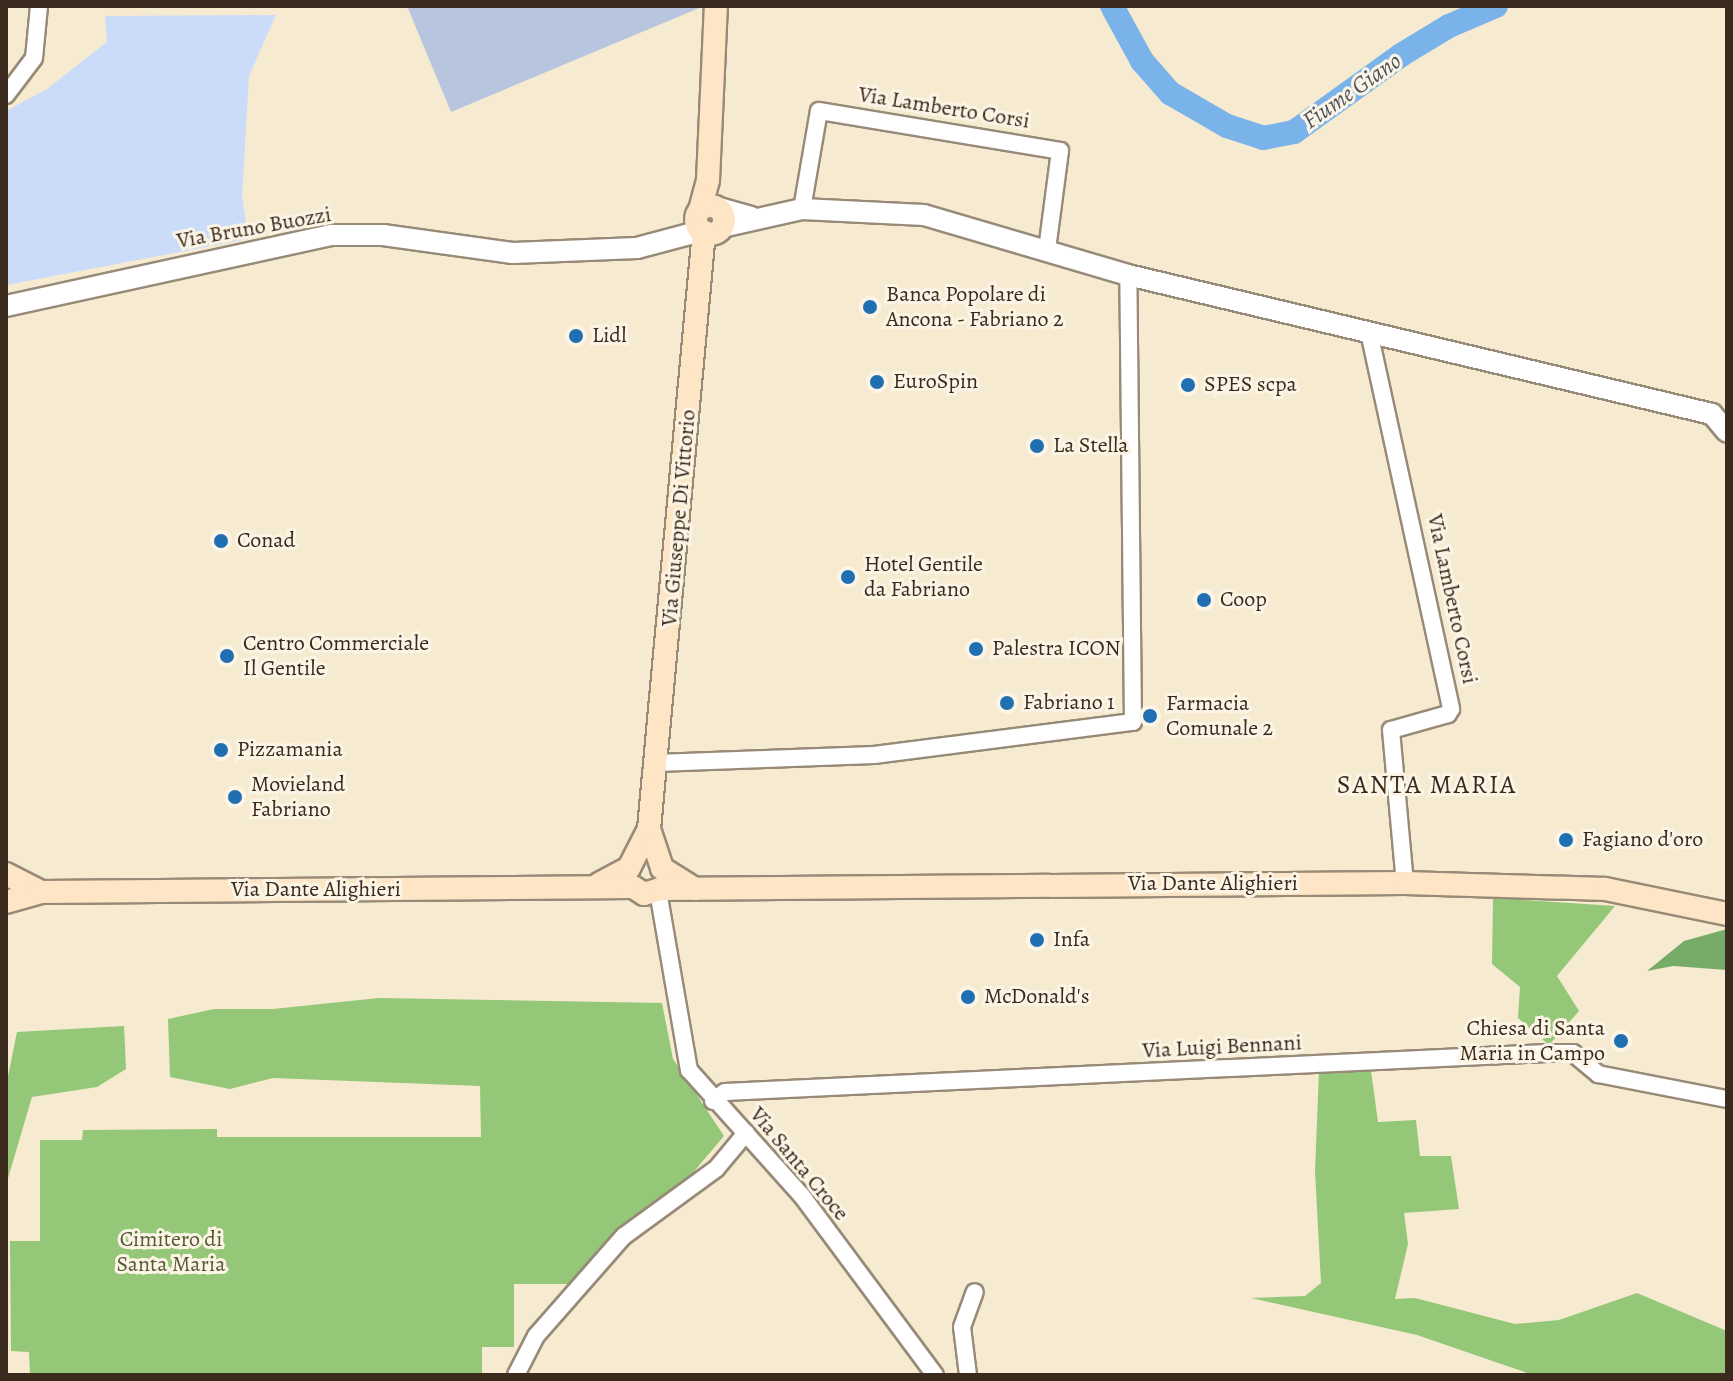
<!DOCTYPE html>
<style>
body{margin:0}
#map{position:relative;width:1733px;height:1381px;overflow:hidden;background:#f6ead1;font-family:Alegreya,serif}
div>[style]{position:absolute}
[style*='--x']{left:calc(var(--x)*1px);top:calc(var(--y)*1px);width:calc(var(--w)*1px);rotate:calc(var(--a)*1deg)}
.built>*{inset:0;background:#cadcf9}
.industrial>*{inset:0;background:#b7c5de}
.green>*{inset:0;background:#94c777}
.forest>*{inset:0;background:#77ac68}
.river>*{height:24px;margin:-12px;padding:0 12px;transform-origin:12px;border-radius:12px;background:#79b3ea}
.roads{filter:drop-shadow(2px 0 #988a78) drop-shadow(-2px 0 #988a78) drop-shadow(0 2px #988a78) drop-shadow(0 -2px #988a78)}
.minor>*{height:16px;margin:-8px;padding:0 8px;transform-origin:8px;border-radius:8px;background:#fff}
.tertiary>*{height:20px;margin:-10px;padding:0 10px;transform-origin:10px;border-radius:10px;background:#fff}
.secondary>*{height:22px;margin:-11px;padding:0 11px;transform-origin:11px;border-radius:11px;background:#fde5c5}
.secondary>.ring{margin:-11px;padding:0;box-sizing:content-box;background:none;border:22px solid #fde5c5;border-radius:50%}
.dots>*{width:22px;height:22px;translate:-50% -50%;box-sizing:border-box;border:4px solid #fcf5e5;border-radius:50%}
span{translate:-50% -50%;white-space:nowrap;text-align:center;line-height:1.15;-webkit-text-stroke:6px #fcf5e5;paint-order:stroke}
.street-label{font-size:22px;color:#3b2a1e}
.poi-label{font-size:22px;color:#3b2a1e}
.left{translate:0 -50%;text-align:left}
.right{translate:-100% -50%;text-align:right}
.park-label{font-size:22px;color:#565939}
.water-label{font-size:24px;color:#4e535b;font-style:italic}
.quarter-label{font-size:26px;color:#3b2a1e;letter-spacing:2px}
.frame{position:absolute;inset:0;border:8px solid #3b2a1e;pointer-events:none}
</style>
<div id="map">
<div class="built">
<i style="clip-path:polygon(276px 15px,249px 76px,242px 195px,248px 239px,6px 285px,6px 111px,47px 89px,107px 42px,105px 16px)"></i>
</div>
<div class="industrial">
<i style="clip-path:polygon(407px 6px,704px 6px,451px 112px)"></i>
</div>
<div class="green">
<i style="clip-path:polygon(1493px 898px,1615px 906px,1557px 976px,1579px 1011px,1549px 1045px,1518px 1018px,1520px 987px,1492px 964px)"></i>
<i style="clip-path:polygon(379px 998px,662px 1003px,673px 1059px,724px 1136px,691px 1175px,619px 1227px,569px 1284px,514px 1284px,514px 1347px,482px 1347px,482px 1375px,30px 1375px,29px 1352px,11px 1351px,10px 1241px,40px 1241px,40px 1140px,82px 1140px,83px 1130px,217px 1129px,217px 1137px,481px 1137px,480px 1086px,273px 1078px,230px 1089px,170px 1077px,168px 1019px,214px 1009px,273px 1009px)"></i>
<i style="clip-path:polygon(124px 1026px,126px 1069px,97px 1087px,32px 1097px,6px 1185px,6px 1086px,17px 1032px)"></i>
<i style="clip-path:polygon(1319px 1071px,1371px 1071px,1378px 1122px,1416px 1120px,1420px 1156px,1451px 1156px,1459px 1209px,1404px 1213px,1408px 1244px,1395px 1299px,1415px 1298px,1515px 1324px,1559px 1320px,1637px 1293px,1727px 1331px,1727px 1375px,1533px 1375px,1417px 1335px,1251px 1298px,1305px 1296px,1321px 1283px,1315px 1171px)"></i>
</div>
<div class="forest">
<i style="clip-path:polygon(1727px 929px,1727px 970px,1673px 966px,1647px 971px,1684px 941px)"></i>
</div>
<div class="river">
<i style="--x:1112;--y:6;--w:63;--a:61.4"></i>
<i style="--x:1142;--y:61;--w:43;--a:48.8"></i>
<i style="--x:1170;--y:93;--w:66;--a:30.1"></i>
<i style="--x:1227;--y:126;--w:38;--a:18"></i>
<i style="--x:1263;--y:138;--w:32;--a:-11"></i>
<i style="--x:1294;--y:132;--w:132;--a:-35.7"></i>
<i style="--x:1401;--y:55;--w:56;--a:-31.1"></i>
<i style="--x:1449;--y:26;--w:51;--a:-23.1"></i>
</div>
<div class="roads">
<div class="minor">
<i style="--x:6;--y:95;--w:46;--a:-52.9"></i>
<i style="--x:34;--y:58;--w:52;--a:-84.5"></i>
<i style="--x:802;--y:209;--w:99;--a:-80.2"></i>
<i style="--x:819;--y:111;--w:244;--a:9.4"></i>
<i style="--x:1060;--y:151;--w:100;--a:97.5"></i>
<i style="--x:1369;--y:332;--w:386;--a:77.7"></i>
<i style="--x:1451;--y:709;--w:6;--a:121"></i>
<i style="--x:1448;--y:714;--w:59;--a:164.3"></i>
<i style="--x:1391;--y:730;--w:154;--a:84.8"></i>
<i style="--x:656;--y:763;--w:218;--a:-2.1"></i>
<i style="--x:874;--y:755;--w:261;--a:-7.3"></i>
<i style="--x:1133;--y:722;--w:447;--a:-90.6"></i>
<i style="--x:658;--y:891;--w:182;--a:80.2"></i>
<i style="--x:689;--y:1070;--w:169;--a:48.1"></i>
<i style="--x:802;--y:1196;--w:223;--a:53.4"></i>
<i style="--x:713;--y:1101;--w:15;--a:-37"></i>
<i style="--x:725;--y:1092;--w:823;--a:-2.72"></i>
<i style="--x:1547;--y:1053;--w:26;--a:0"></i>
<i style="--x:1573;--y:1053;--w:33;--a:40"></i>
<i style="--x:1598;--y:1074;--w:131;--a:11"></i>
<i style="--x:516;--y:1375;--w:44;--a:-62.9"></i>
<i style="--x:536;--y:1336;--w:133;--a:-48.7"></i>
<i style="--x:624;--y:1236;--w:114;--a:-36.1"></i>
<i style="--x:716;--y:1169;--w:47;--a:-50.2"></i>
<i style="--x:968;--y:1375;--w:48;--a:-97.1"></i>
<i style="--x:962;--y:1327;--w:37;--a:-70"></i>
</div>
<div class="tertiary">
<i style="--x:716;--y:207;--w:37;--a:16"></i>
<i style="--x:722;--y:227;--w:82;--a:-12.7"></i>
<i style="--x:802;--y:209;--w:122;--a:2.8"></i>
<i style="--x:924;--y:215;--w:213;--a:16.4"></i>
<i style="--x:1128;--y:275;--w:600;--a:13.39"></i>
<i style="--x:1712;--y:414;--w:23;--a:50"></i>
<i style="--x:6;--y:306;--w:334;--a:-12.3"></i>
<i style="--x:332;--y:235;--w:51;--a:0"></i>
<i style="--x:383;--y:235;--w:131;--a:7.9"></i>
<i style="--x:513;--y:253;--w:124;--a:-2.3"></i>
<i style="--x:637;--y:248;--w:66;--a:-14.9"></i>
</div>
<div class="secondary">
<i class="ring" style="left:696px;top:206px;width:6px;height:6px"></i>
<i style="--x:700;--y:210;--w:31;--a:-75"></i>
<i style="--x:708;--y:180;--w:174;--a:-87.4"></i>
<i style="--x:6;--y:874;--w:39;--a:27"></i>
<i style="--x:599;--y:884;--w:34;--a:-28"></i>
<i style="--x:629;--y:868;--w:44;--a:-62.9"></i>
<i style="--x:695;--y:889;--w:39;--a:-148"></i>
<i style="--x:662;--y:868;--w:41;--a:-108.4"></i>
<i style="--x:649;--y:829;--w:600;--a:-84.74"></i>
<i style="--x:6;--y:902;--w:36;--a:-16"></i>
<i style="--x:41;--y:892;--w:592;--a:-0.48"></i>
<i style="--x:633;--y:887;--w:13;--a:32"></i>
<i style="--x:644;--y:894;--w:17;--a:-17"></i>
<i style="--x:660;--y:889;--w:745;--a:-0.46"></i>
<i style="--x:1405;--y:883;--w:200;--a:1.7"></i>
<i style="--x:1605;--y:889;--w:125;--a:11.6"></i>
</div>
</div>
<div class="dots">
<i style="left:870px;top:307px;background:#1f6fb2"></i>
<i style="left:576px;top:336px;background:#1f6fb2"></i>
<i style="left:877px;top:382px;background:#1f6fb2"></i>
<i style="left:1188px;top:385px;background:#1f6fb2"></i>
<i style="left:1037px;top:446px;background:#1f6fb2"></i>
<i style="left:221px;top:541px;background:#1f6fb2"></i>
<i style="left:848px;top:577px;background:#1f6fb2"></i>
<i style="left:1204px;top:600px;background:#1f6fb2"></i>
<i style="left:976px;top:649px;background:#1f6fb2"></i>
<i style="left:227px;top:656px;background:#1f6fb2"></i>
<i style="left:1007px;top:703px;background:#1f6fb2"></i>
<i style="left:1150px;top:716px;background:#1f6fb2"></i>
<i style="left:221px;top:750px;background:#1f6fb2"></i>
<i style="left:235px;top:797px;background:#1f6fb2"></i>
<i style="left:1566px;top:840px;background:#1f6fb2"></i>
<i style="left:1037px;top:940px;background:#1f6fb2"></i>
<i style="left:968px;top:997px;background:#1f6fb2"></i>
<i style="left:1621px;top:1041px;background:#1f6fb2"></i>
</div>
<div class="street-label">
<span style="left:944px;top:108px;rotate:9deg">Via Lamberto Corsi</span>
<span style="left:254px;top:228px;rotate:-10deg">Via Bruno Buozzi</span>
<span style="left:679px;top:518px;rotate:-85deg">Via Giuseppe Di Vittorio</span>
<span style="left:1452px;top:599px;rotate:78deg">Via Lamberto Corsi</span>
<span style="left:1213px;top:884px">Via Dante Alighieri</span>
<span style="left:316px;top:890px">Via Dante Alighieri</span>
<span style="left:1222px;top:1047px;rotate:-3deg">Via Luigi Bennani</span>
<span style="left:799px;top:1164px;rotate:50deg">Via Santa Croce</span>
</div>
<div class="poi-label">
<span class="left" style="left:886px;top:307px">Banca Popolare di<br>Ancona - Fabriano 2</span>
<span class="left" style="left:592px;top:336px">Lidl</span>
<span class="left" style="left:893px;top:382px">EuroSpin</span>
<span class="left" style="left:1204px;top:385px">SPES scpa</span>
<span class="left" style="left:1053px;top:446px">La Stella</span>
<span class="left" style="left:237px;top:541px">Conad</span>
<span class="left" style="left:864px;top:577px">Hotel Gentile<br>da Fabriano</span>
<span class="left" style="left:1220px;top:600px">Coop</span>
<span class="left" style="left:243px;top:656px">Centro Commerciale<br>Il Gentile</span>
<span class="left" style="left:992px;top:649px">Palestra ICON</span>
<span class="left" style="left:1023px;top:703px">Fabriano 1</span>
<span class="left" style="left:1166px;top:716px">Farmacia<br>Comunale 2</span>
<span class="left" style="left:237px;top:750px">Pizzamania</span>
<span class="left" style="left:251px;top:797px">Movieland<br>Fabriano</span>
<span class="left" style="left:1582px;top:840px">Fagiano d'oro</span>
<span class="left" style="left:1053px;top:940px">Infa</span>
<span class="left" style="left:984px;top:997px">McDonald's</span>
<span class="right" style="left:1605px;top:1041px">Chiesa di Santa<br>Maria in Campo</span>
</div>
<div class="park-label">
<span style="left:171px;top:1252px">Cimitero di<br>Santa Maria</span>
</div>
<div class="water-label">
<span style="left:1352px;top:91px;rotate:-35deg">Fiume Giano</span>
</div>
<div class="quarter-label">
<span style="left:1427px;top:785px">SANTA MARIA</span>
</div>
<div class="frame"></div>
</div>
